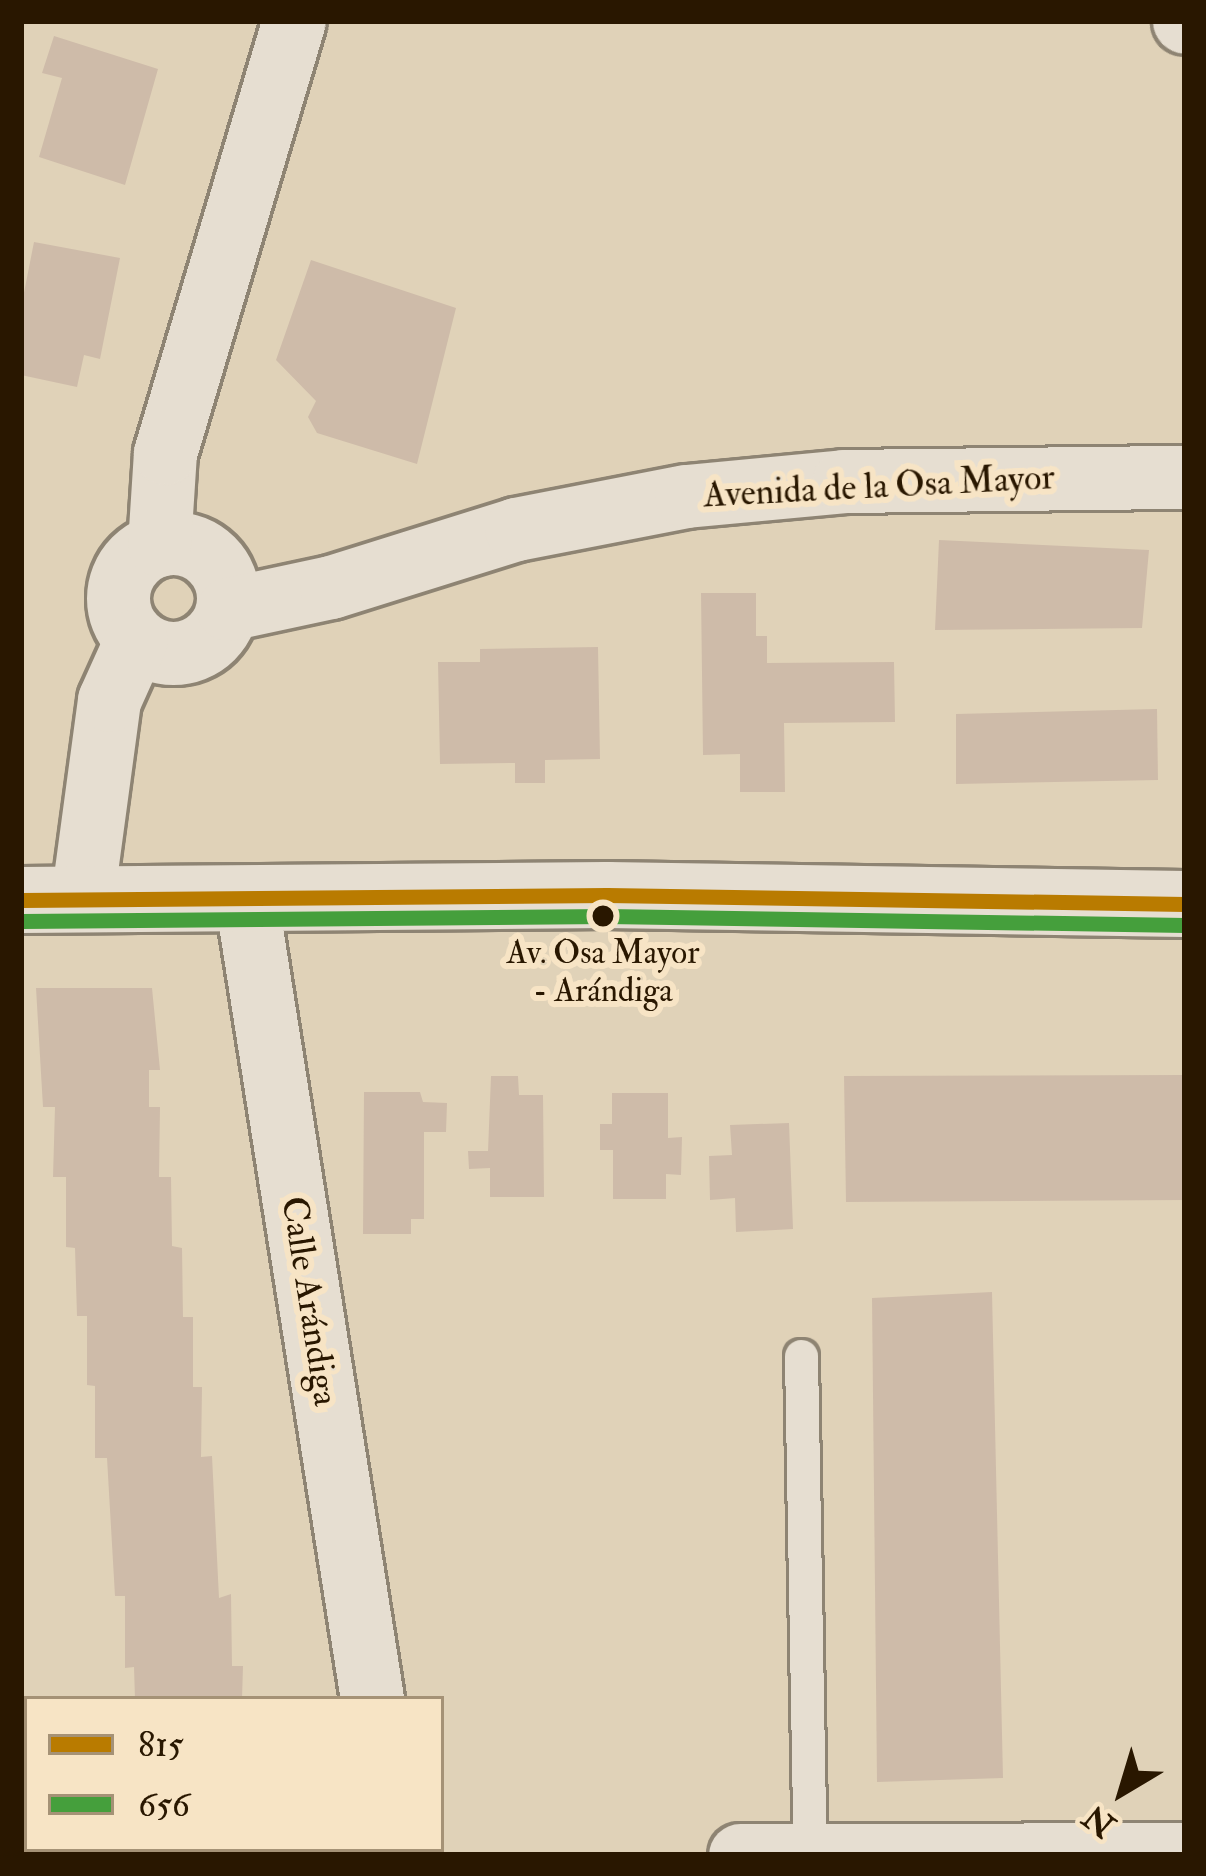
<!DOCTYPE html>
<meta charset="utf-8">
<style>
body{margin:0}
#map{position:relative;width:1206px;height:1876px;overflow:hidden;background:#e0d2b8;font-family:"IM FELL Double Pica",serif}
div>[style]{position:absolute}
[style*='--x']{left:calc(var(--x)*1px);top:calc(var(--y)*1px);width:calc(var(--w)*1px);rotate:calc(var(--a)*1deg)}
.building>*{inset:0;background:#cebba9}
.roads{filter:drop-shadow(3px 0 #8e8473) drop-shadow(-3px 0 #8e8473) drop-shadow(0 3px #8e8473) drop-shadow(0 -3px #8e8473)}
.lane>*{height:33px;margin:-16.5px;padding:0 16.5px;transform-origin:16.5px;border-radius:16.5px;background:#e6ded1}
.street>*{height:63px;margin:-31.5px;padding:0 31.5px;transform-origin:31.5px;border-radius:31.5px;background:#e6ded1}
.street>.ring{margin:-31.5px;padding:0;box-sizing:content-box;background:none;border:63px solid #e6ded1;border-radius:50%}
.secondary>*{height:66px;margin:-33px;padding:0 33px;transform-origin:33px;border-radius:33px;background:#e6ded1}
.bus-1>*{height:15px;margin:-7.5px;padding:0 7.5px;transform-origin:7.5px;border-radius:7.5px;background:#b97b00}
.bus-2>*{height:15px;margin:-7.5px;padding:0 7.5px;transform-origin:7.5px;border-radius:7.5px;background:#459f3c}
.dots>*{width:33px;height:33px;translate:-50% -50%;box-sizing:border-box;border:6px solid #f7e4c5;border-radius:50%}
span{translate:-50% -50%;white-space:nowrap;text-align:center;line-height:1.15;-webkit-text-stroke:12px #f7e4c5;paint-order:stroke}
.bus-label{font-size:33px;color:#291700}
.street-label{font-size:36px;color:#291700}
.frame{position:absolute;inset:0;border:24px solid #291700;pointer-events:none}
.legend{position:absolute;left:24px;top:1696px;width:420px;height:156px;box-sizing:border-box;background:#f7e4c5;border:3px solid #a59276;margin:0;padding:15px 21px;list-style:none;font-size:36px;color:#291700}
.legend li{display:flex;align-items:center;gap:24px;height:60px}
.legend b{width:60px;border:3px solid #a59276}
.north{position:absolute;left:1062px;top:1732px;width:120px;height:120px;-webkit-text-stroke:9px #f7e4c5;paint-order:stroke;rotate:218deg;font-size:33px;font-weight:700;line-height:48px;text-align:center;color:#291700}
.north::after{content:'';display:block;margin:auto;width:42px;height:54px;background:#291700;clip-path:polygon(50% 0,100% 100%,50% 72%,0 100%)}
</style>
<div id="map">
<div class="building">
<i style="clip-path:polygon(54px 36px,158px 69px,125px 185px,39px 157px,62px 78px,42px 73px)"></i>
<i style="clip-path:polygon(34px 242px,120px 258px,100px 359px,84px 355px,77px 387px,21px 375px,21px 308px)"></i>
<i style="clip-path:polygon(311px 260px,456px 308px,417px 464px,317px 433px,308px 417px,316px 401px,276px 360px)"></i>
<i style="clip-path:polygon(939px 540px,1149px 550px,1142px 628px,935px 630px)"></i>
<i style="clip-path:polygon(701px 593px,756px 593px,756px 636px,767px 636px,767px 663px,894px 662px,895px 722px,784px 723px,785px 792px,740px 792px,740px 754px,703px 755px)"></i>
<i style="clip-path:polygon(598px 647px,600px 759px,545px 760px,545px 783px,515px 783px,515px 763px,440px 764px,438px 662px,480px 662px,480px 649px)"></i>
<i style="clip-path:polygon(1157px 709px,1158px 780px,956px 784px,956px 714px)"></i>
<i style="clip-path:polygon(36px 988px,152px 988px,160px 1070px,149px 1070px,149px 1107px,160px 1107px,159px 1177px,171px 1177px,172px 1246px,182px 1248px,183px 1317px,193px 1317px,193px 1387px,202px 1387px,201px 1457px,212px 1456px,219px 1598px,231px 1594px,232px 1666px,243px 1666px,242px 1699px,135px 1699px,134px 1667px,125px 1668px,125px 1596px,115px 1596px,107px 1458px,95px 1458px,95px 1386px,87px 1385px,87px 1316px,77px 1316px,75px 1248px,66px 1247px,66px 1177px,53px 1177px,55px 1107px,43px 1107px)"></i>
<i style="clip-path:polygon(1185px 1075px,1185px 1200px,846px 1202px,844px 1076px)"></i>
<i style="clip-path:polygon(491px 1076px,518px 1076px,519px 1095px,543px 1095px,544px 1197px,490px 1197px,490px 1168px,469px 1169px,468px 1151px,488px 1151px)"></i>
<i style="clip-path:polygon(364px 1092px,420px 1092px,423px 1102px,447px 1103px,446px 1132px,424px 1132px,424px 1219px,411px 1219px,411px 1234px,363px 1234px)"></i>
<i style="clip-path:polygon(612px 1093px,668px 1093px,668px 1138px,682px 1137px,681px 1175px,666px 1174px,666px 1199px,613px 1199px,613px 1150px,600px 1150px,600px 1124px,612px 1124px)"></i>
<i style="clip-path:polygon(789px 1123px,793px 1229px,736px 1232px,735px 1198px,710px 1200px,709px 1156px,732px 1155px,730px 1125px)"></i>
<i style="clip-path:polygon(992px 1292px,1003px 1778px,877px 1782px,872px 1298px)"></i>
</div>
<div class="roads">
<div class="lane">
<i style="--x:801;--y:1356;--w:498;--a:89"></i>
</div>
<div class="street">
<i style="--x:1184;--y:21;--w:1;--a:45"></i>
<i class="ring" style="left:118px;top:543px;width:47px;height:47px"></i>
<i style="--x:159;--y:545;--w:92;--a:-86.3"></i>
<i style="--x:165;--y:453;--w:451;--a:-73.4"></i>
<i style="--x:228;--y:609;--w:105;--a:-12.1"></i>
<i style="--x:331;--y:587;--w:194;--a:-17.4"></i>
<i style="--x:516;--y:529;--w:173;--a:-11"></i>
<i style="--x:686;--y:496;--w:159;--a:-5.4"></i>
<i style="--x:844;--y:481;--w:341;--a:-0.7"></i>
<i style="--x:82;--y:900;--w:202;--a:-82.3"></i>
<i style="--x:109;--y:700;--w:66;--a:-65.8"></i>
<i style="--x:247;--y:904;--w:805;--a:81.06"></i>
<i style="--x:396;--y:1849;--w:6;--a:81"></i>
<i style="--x:740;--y:1855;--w:445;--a:-0.1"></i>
</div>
<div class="secondary">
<i style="--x:21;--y:900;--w:586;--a:-0.49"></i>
<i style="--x:607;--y:895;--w:578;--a:0.89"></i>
</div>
</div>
<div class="bus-1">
<i style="--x:21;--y:900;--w:586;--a:-0.49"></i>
<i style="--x:607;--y:895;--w:578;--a:0.89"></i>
</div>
<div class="bus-2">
<i style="--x:21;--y:921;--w:586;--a:-0.49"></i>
<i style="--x:607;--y:916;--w:578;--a:0.89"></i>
</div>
<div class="dots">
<i style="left:603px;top:916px;background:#291700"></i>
</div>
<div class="bus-label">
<span style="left:603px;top:972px">Av. Osa Mayor<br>- Arándiga</span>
</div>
<div class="street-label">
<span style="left:879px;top:486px;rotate:-3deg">Avenida de la Osa Mayor</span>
<span style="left:310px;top:1301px;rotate:81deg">Calle Arándiga</span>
</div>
<div class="frame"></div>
<ul class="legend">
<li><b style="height:15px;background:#b97b00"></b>815</li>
<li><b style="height:15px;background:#459f3c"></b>656</li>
</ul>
<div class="north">N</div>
</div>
